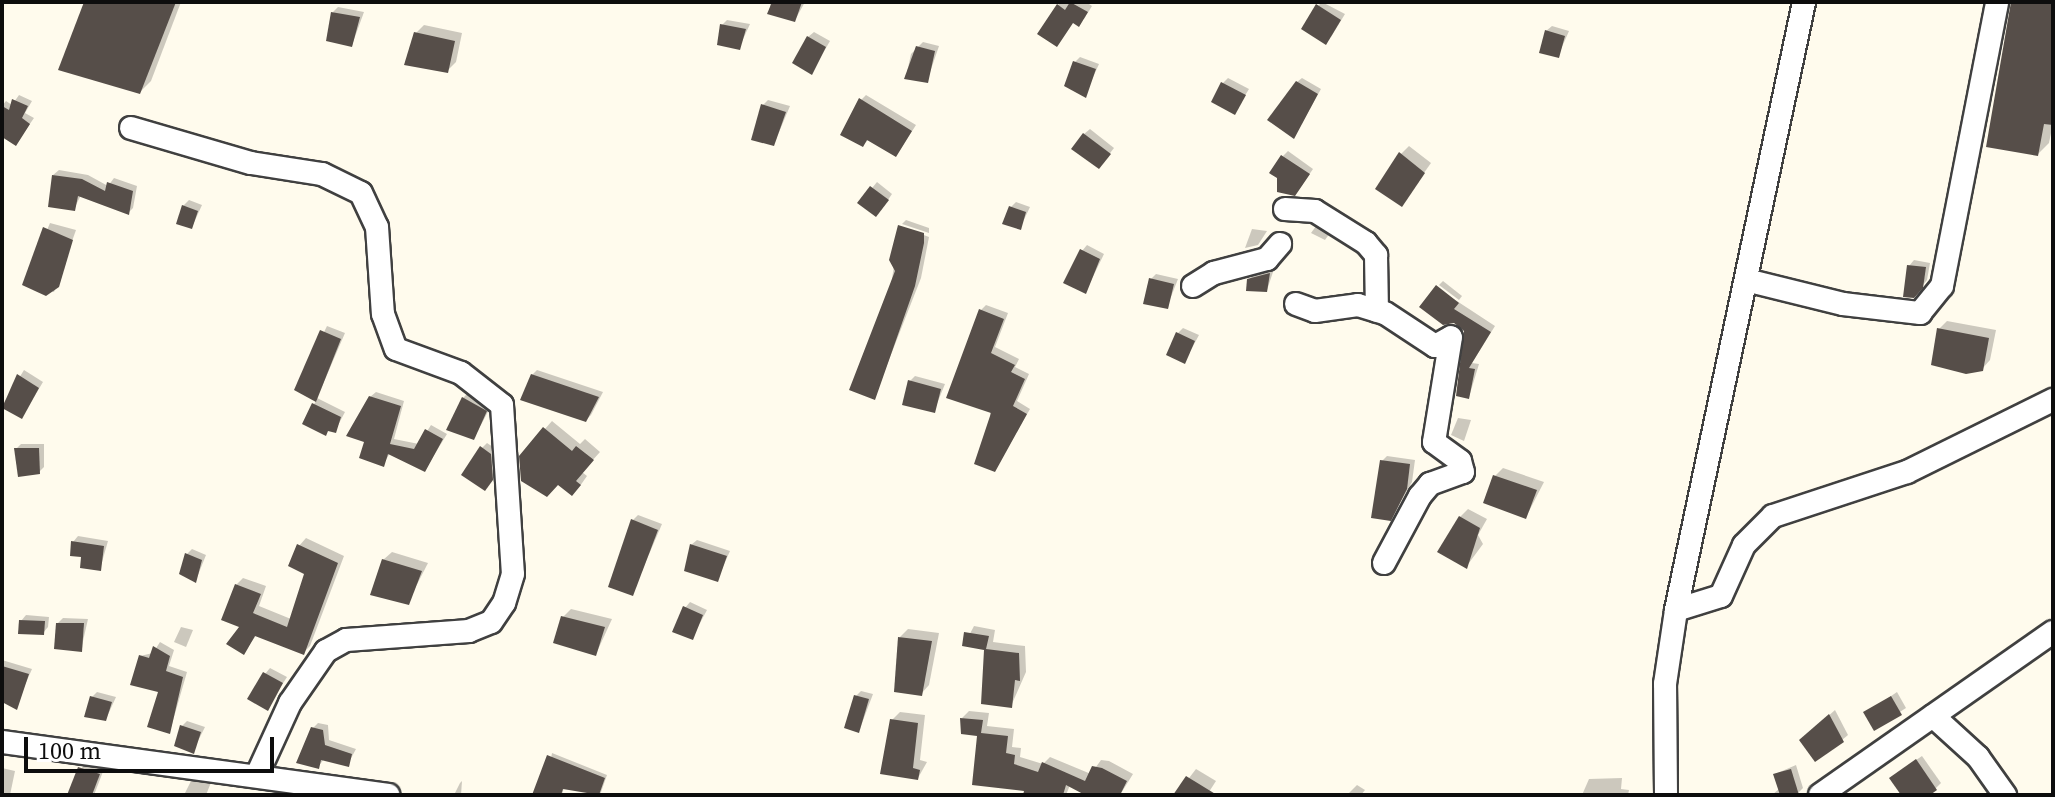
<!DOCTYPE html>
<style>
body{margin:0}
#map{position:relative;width:2055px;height:797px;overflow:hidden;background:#fffbed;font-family:"Source Serif 4",serif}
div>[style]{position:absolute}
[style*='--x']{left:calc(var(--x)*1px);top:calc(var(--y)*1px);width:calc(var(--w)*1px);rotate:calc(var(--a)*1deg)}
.shadow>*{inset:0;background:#0003}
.building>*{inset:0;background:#564e49}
.roads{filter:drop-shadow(2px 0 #404040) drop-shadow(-2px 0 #404040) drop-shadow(0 2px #404040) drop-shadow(0 -2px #404040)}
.minor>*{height:22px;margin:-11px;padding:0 11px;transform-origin:11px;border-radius:11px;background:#fff}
span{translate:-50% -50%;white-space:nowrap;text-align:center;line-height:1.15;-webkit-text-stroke:8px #fff;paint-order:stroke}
.frame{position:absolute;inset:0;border:4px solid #0d0d0d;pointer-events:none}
.scale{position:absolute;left:24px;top:737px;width:250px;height:36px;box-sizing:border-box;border:4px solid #0d0d0d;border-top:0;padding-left:10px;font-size:24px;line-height:28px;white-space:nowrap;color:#0d0d0d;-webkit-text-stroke:6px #fff;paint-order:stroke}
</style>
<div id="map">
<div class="shadow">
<i style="clip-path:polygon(86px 2px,181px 2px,151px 81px,140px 92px)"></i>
<i style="clip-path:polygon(771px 2px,805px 2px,795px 20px,769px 12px)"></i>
<i style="clip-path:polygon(1061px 2px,1086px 2px,1092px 6px,1084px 19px,1074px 21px,1058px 5px)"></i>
<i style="clip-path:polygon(1322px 2px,1345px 14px,1331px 37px,1318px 6px)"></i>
<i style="clip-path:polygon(2012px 2px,2053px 2px,2053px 123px,2049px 143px,2038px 154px)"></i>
<i style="clip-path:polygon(338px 7px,364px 12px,352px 45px,333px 12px)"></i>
<i style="clip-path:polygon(727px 20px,750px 24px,739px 48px,722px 25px)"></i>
<i style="clip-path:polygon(424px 25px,462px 33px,456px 62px,447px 71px,416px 33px)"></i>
<i style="clip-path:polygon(1552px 26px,1569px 31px,1558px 56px,1546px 31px)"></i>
<i style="clip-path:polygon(814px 32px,830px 41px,812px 72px,808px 37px)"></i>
<i style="clip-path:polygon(923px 42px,939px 46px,927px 81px,906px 77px,911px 54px)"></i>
<i style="clip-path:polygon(1080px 57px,1099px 64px,1085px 95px,1075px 62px)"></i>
<i style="clip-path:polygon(1228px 78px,1249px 89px,1235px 112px,1223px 83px)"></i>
<i style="clip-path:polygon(1302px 78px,1321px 89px,1294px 137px,1297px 82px)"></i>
<i style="clip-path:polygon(19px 95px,32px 101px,25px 113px,34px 118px,16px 144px,2px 134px,2px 106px,6px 101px,12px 105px)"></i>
<i style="clip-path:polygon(866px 95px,916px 125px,900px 150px,869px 139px,863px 145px,861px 100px)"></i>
<i style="clip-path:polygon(768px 100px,790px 106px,774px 144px,763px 105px)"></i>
<i style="clip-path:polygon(1090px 129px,1114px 148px,1104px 161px,1084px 134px)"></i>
<i style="clip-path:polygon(1409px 146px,1431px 163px,1402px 204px,1401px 154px)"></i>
<i style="clip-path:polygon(1288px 151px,1313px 169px,1300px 188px,1283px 156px)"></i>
<i style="clip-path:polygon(59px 170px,88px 175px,108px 186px,114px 178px,137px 186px,133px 208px,128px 213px,81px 195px,74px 209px,53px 175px)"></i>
<i style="clip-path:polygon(877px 182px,892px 194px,881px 210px,860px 203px)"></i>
<i style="clip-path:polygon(189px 200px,202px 205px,192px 227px,183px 206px)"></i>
<i style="clip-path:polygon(1016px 202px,1030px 207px,1020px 228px,1011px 207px)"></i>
<i style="clip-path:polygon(906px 220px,929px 228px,929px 233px,902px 224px)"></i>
<i style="clip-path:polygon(1319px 222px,1332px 230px,1325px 240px,1311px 233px)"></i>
<i style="clip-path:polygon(50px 223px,76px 230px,54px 292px,25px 283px)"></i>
<i style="clip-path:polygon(900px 226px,929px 237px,921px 278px,874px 398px)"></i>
<i style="clip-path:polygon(1252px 229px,1267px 231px,1258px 245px,1245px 248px)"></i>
<i style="clip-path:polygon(1087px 245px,1104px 254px,1086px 291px,1082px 251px)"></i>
<i style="clip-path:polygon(1914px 260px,1930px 263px,1927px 280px,1919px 290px,1909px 266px)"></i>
<i style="clip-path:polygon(1274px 269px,1267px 290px,1249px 280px,1254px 274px)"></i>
<i style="clip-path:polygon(1156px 274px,1178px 279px,1167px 307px,1151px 279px)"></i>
<i style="clip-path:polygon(1443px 281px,1462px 296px,1459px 300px,1439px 285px)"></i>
<i style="clip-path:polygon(1437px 288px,1495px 326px,1472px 363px,1479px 364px,1469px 397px,1466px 330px)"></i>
<i style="clip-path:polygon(986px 305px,1008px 313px,995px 347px,1019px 359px,1015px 367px,1029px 374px,1017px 401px,1030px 409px,995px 470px,981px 310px)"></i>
<i style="clip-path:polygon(1947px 321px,1996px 330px,1990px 360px,1982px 369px,1939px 329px)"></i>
<i style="clip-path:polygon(327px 326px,345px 333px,317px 398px,345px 412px,335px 431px,314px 404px,317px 400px,296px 389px)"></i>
<i style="clip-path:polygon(1183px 328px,1199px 335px,1185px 361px,1178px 333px)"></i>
<i style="clip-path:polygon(24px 370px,43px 382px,22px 417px,2px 406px)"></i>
<i style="clip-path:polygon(537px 370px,603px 392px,591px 415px,586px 420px,532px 375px)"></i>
<i style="clip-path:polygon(915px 376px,945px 384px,934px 411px,910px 381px)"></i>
<i style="clip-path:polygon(376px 392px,404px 401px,394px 439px,419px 444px,431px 425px,447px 434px,425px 470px,390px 453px,383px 465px,366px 440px,370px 397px)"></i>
<i style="clip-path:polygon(468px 393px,491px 406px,474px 438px,463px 398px)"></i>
<i style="clip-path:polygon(1458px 418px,1471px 420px,1464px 441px,1451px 435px)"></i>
<i style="clip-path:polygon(552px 421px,580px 444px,585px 439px,600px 452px,582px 472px,587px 476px,580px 486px,521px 456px)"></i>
<i style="clip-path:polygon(487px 443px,496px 449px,497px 473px,490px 483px,482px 448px)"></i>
<i style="clip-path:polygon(21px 444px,44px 444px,44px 467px,39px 472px,16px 449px)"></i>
<i style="clip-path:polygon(1387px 456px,1415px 460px,1412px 482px,1390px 519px,1382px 461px)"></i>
<i style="clip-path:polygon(1503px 468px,1544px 482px,1526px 517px,1495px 476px)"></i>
<i style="clip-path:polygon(1468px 509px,1487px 519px,1478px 535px,1483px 544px,1466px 567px,1460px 517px)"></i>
<i style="clip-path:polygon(638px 515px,662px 524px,632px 594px,633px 520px)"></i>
<i style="clip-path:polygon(78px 536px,108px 541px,100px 569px,73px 542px)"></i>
<i style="clip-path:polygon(306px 538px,344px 556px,310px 646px,303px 653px,257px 634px,244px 652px,236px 585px,243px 578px,266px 586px,259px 606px,291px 619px,307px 573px,299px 546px)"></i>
<i style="clip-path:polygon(697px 540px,730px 551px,717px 580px,691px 545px)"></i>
<i style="clip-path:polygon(192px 549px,206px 555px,196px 580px,187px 554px)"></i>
<i style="clip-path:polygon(392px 552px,428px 563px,408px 602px,383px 560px)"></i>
<i style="clip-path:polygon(690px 602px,707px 610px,692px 638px,685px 608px)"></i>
<i style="clip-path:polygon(571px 609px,612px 619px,596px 654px,563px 617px)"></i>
<i style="clip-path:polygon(26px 615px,49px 617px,48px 627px,43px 633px,21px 621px)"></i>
<i style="clip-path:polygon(63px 618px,88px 619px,81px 650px,58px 623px)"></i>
<i style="clip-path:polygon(974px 626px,995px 630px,993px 642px,1025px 646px,1026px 672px,1011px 706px,983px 702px,986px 649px,964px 645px)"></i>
<i style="clip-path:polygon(181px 627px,193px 630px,186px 647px,174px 642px)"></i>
<i style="clip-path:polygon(908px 629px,939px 633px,929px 685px,921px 694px,900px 637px)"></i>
<i style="clip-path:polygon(160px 642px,174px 650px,169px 666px,187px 672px,170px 731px,160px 691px,140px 656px,153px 653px)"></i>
<i style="clip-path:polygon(2px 660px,32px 669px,20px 696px,2px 690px)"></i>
<i style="clip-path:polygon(270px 668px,287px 677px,267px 708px,265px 674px)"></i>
<i style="clip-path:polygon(861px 691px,873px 694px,859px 731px,856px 696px)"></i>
<i style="clip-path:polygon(97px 692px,116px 697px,106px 719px,92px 697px)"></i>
<i style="clip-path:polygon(1897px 692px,1906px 708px,1875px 728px,1866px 713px)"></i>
<i style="clip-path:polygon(1835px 710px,1848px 735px,1842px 740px,1807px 735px)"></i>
<i style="clip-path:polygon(969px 711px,989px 713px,987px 726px,1014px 729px,1012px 747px,1021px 748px,1020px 757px,1043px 764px,1050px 757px,1091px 774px,1101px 760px,1109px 761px,1133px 774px,1120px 795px,1089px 795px,1070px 785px,1066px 795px,1025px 795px,1027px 789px,962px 718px)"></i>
<i style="clip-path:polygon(900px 712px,925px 715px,920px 760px,927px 762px,918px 778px,882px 772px,892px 720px)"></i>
<i style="clip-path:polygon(187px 721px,205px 727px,193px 751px,182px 726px)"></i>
<i style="clip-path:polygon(318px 723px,328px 725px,329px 740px,356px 749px,348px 764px,324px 759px,318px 767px,313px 728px)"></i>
<i style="clip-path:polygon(552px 753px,607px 775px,600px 795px,564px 787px,562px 795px,544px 795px)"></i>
<i style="clip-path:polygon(1922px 756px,1941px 783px,1929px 795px,1907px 795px,1897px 773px)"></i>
<i style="clip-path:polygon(85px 762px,104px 769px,94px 795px,69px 795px)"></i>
<i style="clip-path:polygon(1796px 765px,1803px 788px,1796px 795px,1772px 795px,1780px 788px,1775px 774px)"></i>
<i style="clip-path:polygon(2px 768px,15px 771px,10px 795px,2px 795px)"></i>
<i style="clip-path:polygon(1196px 769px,1216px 781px,1207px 795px,1176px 795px)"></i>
<i style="clip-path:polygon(193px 777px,212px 780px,206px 795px,184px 795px)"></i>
<i style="clip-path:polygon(1622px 778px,1621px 789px,1629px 790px,1628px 795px,1582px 795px,1589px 779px)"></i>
<i style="clip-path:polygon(462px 781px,461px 795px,454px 795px,460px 783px)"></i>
<i style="clip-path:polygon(1357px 785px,1365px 790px,1361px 795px,1347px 795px)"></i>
</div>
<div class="building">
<i style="clip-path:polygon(84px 2px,176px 2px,140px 94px,58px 70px)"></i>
<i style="clip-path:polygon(772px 2px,802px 2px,795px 22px,767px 14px)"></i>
<i style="clip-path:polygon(1070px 2px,1088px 12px,1079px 27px,1073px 23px,1057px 47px,1037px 34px,1057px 4px,1065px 10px)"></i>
<i style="clip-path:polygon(2011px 2px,2053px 2px,2053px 125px,2044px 124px,2038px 156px,1986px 147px)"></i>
<i style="clip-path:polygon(1316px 4px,1341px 20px,1326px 45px,1301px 29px)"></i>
<i style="clip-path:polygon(331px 12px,360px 17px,352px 47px,326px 41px)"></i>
<i style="clip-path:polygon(720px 24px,746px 29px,740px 50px,717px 45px)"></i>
<i style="clip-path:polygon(1545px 30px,1565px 36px,1559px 58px,1539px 53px)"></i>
<i style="clip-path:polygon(414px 32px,455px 41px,448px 73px,404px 65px)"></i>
<i style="clip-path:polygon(807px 36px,826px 47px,812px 75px,792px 63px)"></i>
<i style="clip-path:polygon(916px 46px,935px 51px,928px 83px,904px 79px)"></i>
<i style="clip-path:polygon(1073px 61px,1096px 69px,1086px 98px,1064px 86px)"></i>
<i style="clip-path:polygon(1296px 81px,1318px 94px,1294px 139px,1267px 120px)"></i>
<i style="clip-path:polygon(1221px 82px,1246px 95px,1235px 115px,1211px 102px)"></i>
<i style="clip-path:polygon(859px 98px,912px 131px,896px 157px,867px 140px,863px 147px,840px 135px)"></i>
<i style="clip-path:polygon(12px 99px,28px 106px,22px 118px,30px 124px,16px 146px,2px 137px,2px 106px,9px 110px)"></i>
<i style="clip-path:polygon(761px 104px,786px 112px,774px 146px,751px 140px)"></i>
<i style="clip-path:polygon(1083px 133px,1111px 154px,1099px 169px,1071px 149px)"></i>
<i style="clip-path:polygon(1399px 152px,1425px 173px,1402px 207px,1375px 189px)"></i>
<i style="clip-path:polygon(1281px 155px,1310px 174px,1295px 196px,1277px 192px,1277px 178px,1269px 173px)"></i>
<i style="clip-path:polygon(52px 175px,82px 179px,105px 191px,107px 182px,133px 191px,129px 215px,78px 196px,75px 211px,48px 207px)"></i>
<i style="clip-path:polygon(870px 186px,889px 200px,876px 217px,857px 203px)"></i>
<i style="clip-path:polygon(182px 205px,198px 211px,192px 229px,176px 224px)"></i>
<i style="clip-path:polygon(1009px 206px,1026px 212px,1021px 230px,1002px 224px)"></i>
<i style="clip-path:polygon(898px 225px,924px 233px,924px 243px,915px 286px,875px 400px,849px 390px,895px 271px,889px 260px)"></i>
<i style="clip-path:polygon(43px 227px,73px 240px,59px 287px,46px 296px,22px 285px)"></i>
<i style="clip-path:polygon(1080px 249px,1100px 259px,1086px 294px,1063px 283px)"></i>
<i style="clip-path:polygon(1907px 265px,1926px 267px,1923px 288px,1914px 298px,1903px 297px)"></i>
<i style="clip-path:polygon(1270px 273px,1267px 292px,1246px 291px,1247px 279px)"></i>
<i style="clip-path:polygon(1149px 278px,1174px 284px,1168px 309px,1143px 304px)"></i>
<i style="clip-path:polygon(1436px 285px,1459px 303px,1454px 309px,1491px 332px,1469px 368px,1475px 369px,1469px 399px,1456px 396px,1464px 331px,1454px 323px,1443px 325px,1419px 307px)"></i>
<i style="clip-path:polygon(979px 309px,1004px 319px,991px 353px,1015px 365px,1011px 372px,1025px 379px,1013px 406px,1027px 414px,995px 472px,974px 464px,991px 413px,946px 398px)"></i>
<i style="clip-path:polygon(1937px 328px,1989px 338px,1983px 371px,1966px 374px,1931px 365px)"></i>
<i style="clip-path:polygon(320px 330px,341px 339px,316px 402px,294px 390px)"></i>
<i style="clip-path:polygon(1176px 332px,1195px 341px,1185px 364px,1166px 355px)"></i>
<i style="clip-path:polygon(17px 374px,39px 388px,22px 419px,2px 408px)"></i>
<i style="clip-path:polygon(531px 374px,599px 397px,586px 422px,520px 400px)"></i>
<i style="clip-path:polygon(908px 380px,941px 389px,935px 413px,902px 405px)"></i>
<i style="clip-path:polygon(369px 396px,401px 406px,390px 444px,414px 449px,425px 429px,443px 439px,425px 472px,388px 454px,384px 467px,359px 458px,364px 442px,346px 436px)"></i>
<i style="clip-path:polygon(462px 397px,487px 411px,474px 440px,446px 430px)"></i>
<i style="clip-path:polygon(312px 403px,341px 417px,336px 433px,328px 431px,326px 436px,302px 424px)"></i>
<i style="clip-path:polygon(543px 427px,572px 451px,576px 446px,594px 460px,576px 481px,581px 485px,572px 496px,558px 485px,547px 497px,521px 481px,519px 456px)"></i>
<i style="clip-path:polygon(480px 446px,491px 454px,493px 480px,485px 491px,461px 475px)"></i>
<i style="clip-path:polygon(14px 448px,39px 448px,40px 474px,18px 477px)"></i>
<i style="clip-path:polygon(1380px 460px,1410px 464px,1407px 489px,1391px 521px,1371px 518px)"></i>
<i style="clip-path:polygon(1493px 475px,1537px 490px,1526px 519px,1483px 503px)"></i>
<i style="clip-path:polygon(1459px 516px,1480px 528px,1467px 569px,1437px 552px)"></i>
<i style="clip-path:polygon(631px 519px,658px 530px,633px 596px,608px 587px)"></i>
<i style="clip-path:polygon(71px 541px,104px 546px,101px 571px,80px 568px,81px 557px,70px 556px)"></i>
<i style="clip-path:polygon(297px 544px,338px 563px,304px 655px,255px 636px,244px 655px,226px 644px,239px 627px,221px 620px,235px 584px,261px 594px,253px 613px,287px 627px,304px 574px,288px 566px)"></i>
<i style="clip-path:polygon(690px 544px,727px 556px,718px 582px,684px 571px)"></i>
<i style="clip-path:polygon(185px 553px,202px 560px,196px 583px,179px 574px)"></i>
<i style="clip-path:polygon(382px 559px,422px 571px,409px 605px,370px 595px)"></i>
<i style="clip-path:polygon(683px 606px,703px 615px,693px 640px,672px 632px)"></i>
<i style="clip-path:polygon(561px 616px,605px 627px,596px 656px,553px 643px)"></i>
<i style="clip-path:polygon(19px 620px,45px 621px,44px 635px,18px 634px)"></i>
<i style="clip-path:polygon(56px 623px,84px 623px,82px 652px,54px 649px)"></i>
<i style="clip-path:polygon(964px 632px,989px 636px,986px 649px,1019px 653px,1020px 681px,1015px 680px,1012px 708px,981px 704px,984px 650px,962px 646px)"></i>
<i style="clip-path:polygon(898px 637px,932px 641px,922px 696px,894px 692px)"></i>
<i style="clip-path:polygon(153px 646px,170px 656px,166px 671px,183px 677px,170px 734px,147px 727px,158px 692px,130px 685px,139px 655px,149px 658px)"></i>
<i style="clip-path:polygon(2px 666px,29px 674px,17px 710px,2px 702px)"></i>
<i style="clip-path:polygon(263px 672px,283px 683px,268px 711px,247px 699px)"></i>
<i style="clip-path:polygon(854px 695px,869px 699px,859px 733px,844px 728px)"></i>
<i style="clip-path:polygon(90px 696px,112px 702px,106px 721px,84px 717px)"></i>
<i style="clip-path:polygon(1891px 696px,1902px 715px,1874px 731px,1863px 712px)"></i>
<i style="clip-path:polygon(1829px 714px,1844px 742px,1815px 762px,1799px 740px)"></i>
<i style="clip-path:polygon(960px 718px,983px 720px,981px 733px,1008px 736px,1006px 753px,1015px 755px,1014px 764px,1038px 772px,1042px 762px,1085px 781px,1092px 766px,1102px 768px,1127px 781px,1120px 795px,1085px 795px,1066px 785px,1063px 795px,1023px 795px,1024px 791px,972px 785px,977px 736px,961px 734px)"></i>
<i style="clip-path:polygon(890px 719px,918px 723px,913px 768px,920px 770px,918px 780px,880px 774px)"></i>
<i style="clip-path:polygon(180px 725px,201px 732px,194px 754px,174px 746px)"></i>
<i style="clip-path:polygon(311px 727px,323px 730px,325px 745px,352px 754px,349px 767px,321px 760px,319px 769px,296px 763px)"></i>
<i style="clip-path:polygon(547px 755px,605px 778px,599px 795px,563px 789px,561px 795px,532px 795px)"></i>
<i style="clip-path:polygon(1916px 759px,1937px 790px,1930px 795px,1901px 795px,1889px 778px)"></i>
<i style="clip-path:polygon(78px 767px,100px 774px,92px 795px,67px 795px)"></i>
<i style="clip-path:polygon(1791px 769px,1799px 795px,1780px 795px,1773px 774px)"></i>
<i style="clip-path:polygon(1186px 776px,1217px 795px,1173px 795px)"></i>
</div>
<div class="roads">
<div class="minor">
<i style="--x:131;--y:128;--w:125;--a:16.3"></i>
<i style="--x:251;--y:163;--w:72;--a:8.8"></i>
<i style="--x:322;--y:174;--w:43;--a:26"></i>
<i style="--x:361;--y:193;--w:38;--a:65"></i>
<i style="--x:377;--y:227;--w:87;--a:86.1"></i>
<i style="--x:383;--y:314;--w:37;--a:70"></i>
<i style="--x:396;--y:349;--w:69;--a:20.3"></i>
<i style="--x:461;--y:373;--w:52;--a:38"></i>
<i style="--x:502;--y:405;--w:169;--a:86.3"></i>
<i style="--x:513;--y:574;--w:30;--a:107"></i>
<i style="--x:504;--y:603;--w:23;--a:124"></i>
<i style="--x:491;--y:622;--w:24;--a:158"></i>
<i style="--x:469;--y:631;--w:123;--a:175.8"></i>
<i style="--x:346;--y:640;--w:23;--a:151"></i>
<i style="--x:326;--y:651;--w:63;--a:124.7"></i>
<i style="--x:290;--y:703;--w:79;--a:114.6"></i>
<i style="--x:1285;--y:209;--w:30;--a:4"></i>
<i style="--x:1315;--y:211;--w:60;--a:32.1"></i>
<i style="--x:1366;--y:243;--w:16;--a:50"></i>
<i style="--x:1376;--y:255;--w:56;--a:89"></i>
<i style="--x:1746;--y:280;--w:100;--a:13.9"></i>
<i style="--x:1843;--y:304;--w:78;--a:6.7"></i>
<i style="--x:1920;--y:313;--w:35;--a:-51"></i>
<i style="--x:1942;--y:286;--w:289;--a:-79"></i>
<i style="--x:1193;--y:286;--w:25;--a:-32"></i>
<i style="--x:1214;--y:273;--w:55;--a:-14.8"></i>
<i style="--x:1267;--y:259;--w:20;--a:-49"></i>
<i style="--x:1296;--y:304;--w:20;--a:20"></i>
<i style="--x:1315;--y:311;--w:43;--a:-7.9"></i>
<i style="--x:1358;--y:305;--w:28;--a:17"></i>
<i style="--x:1385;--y:313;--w:60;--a:33.4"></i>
<i style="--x:1435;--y:346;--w:18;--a:-29"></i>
<i style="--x:1384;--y:563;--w:76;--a:-61.8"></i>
<i style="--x:1420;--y:496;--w:16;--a:-50"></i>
<i style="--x:1430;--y:484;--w:35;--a:-20"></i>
<i style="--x:1463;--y:472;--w:11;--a:-105"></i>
<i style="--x:1460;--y:461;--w:32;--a:-144"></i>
<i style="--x:1434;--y:442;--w:106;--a:-80.8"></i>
<i style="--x:1676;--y:610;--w:47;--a:-17.3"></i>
<i style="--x:1721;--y:596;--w:56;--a:-65.7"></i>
<i style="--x:1744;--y:545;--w:41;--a:-45"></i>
<i style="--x:1773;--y:516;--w:141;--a:-18.2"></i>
<i style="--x:1907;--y:472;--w:163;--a:-26.3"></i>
<i style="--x:1933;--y:716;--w:61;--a:42.3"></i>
<i style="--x:1978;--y:757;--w:47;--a:54.6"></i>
<i style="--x:2;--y:742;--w:390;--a:7.8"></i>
<i style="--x:1666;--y:795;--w:111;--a:-90.5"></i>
<i style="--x:1665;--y:684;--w:75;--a:-81.5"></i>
<i style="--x:1676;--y:610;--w:621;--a:-78.11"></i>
<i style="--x:1820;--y:795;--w:284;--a:-35"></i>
</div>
</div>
<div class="frame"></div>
<div class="scale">100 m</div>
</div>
